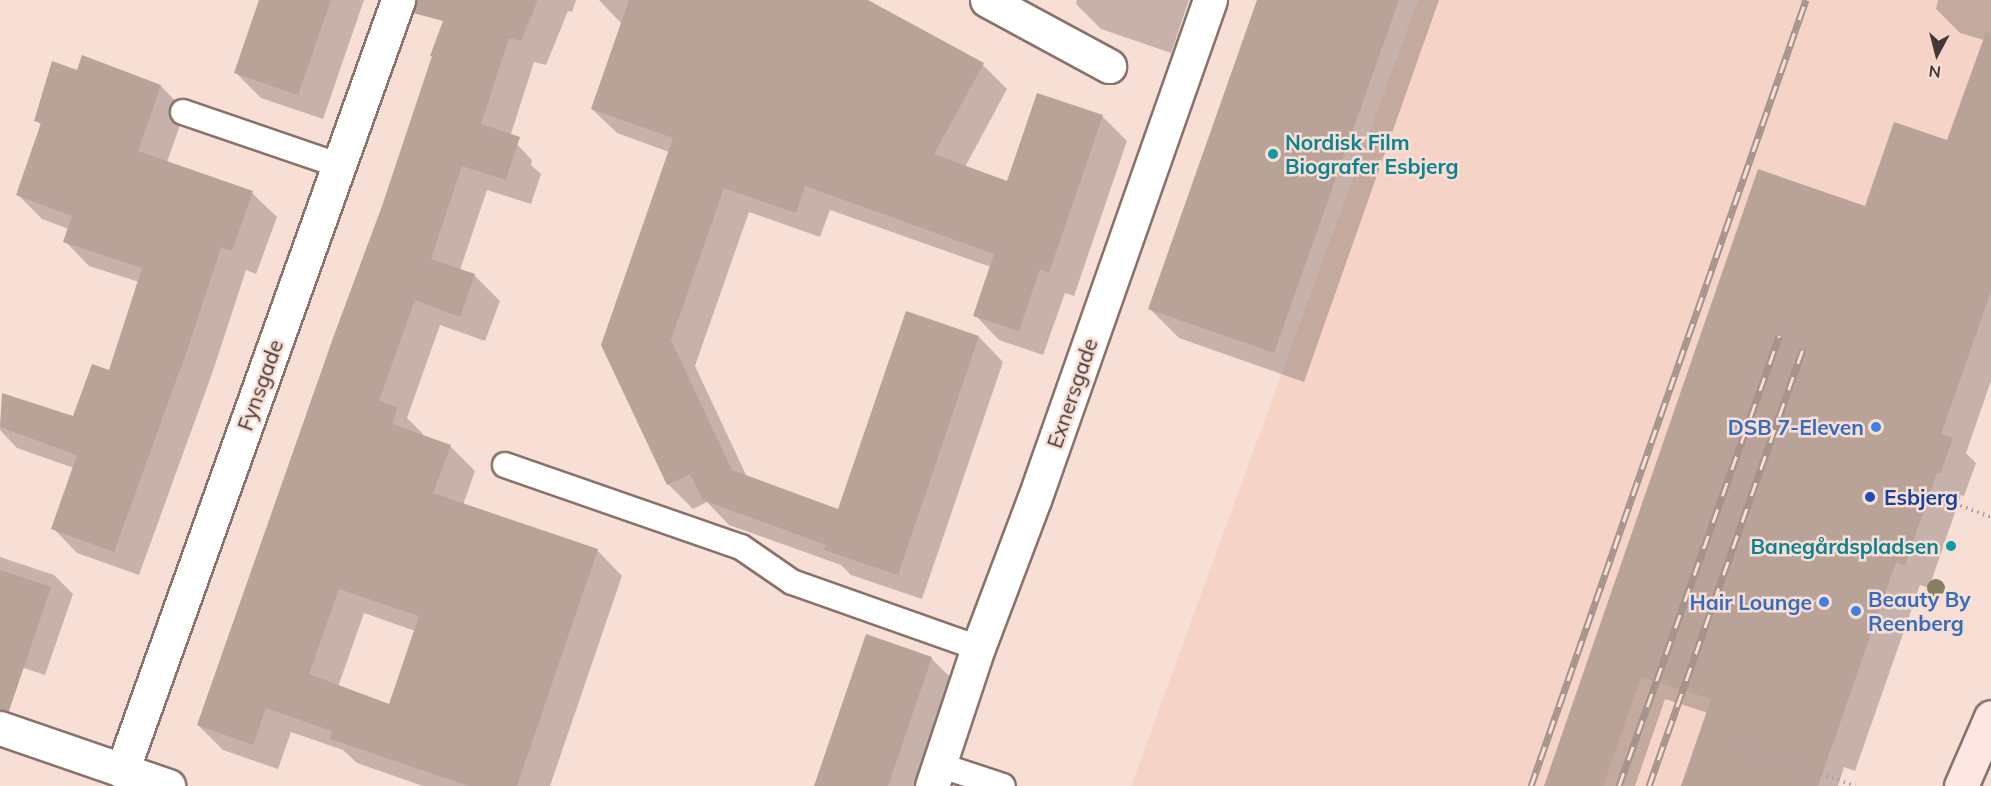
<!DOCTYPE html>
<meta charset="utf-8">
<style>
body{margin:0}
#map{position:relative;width:1991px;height:786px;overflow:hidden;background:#f8dfd6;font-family:Mulish,sans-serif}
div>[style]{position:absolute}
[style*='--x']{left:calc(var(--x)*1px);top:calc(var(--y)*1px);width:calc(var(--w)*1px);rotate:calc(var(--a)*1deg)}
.built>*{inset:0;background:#f5d4c7}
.shadow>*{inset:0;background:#0003}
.building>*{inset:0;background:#b9a298}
.path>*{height:4px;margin-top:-2px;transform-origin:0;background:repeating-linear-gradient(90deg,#b5a19b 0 1.5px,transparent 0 6px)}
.roads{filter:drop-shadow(2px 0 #887269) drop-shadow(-2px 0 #887269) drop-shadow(0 2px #887269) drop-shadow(0 -2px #887269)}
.lane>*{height:24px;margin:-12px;padding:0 12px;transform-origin:12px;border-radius:12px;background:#fff}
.street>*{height:33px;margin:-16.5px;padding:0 16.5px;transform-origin:16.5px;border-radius:16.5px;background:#fff}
.secondary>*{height:33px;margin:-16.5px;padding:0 16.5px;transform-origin:16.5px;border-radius:16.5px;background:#fde7e3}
.rail>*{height:7px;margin-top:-3.5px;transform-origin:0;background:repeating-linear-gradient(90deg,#f8dfd6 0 14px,#a4928b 0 28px);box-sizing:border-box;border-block:2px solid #a4928b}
.trees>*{width:18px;height:18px;margin:-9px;border-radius:50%;background:#878060}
.dots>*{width:16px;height:16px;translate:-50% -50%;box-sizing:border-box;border:3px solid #f8dfd6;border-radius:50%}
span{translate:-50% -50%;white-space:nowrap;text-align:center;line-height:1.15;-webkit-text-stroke:5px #f8dfd6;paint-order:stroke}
.culture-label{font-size:21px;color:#0d838f;font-weight:700}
.left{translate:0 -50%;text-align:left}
.right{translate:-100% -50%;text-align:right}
.street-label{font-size:21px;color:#413734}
.shop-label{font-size:21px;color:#366cbe;font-weight:700}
.transit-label{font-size:21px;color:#164399;font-weight:700}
.north{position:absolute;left:1907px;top:24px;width:60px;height:60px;-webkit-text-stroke:4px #f8dfd6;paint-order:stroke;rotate:187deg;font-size:16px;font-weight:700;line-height:24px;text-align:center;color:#413734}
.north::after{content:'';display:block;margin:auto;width:21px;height:27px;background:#413734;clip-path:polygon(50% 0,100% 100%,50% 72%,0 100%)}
</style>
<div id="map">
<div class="built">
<i style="clip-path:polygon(1418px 0,1991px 0,1991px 291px,1831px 748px,1808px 786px,1131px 786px)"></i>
</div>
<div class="shadow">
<i style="clip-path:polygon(261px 0,364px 0,323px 119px,261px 98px,236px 73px)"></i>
<i style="clip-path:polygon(evenodd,452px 0,576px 0,572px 12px,568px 11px,546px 65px,534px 62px,510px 137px,532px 160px,531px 165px,541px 174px,531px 204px,487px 190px,460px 270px,474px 275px,500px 301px,485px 341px,440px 325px,407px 418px,423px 434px,422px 436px,450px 446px,475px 471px,463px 505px,597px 550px,622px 576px,550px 786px,423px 786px,357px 763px,343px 750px,291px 732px,278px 769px,223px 750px,198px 725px,384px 206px,452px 0,364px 613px,415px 631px,390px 705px,338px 687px,364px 613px)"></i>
<i style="clip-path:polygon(599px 0,865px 0,983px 65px,1007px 89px,965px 167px,1008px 183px,1102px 116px,1127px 141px,1074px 296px,1065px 293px,1043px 355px,999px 340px,975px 315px,991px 267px,830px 210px,820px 237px,749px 212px,695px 366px,747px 477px,839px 511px,907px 313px,979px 337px,1003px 362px,922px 599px,851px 575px,841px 565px,729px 525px,707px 502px,693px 509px,668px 484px,669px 152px,617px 133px,592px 109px,622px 24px)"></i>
<i style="clip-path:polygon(1077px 0,1189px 0,1171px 53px,1101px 29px,1076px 4px)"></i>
<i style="clip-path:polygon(1258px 0,1439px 0,1304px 382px,1179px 338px,1149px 308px)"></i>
<i style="clip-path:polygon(1938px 0,1991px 0,1991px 381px,1966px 453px,1976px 463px,1964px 496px,1961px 495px,1929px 588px,1920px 585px,1855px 771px,1844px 767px,1838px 786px,1682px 786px,1708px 713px,1665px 699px,1635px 786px,1546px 786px,1866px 208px,1948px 142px,1984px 40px,1960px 33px,1936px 9px)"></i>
<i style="clip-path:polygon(77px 72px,161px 86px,185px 111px,167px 162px,252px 193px,277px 217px,256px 274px,246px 270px,213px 371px,139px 575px,77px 553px,53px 528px,74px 468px,17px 448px,0 430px,3px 394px,74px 418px,110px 372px,139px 282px,89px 266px,65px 241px,69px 229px,42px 219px,18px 195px,42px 126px,36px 120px)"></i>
<i style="clip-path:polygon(0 557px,54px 575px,73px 594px,45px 675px,0 660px)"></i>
<i style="clip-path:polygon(931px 658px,961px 688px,927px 786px,816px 786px)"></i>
</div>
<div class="building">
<i style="clip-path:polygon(259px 0,331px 0,298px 95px,234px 73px)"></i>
<i style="clip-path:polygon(evenodd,416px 0,538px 0,521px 41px,509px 38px,481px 124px,520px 137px,506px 180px,462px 166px,431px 259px,475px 274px,460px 317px,415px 300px,379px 401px,398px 407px,392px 424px,451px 445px,433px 493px,598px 549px,517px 786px,469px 786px,330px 739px,332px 731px,266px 708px,253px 745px,197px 725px,333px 338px,382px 206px,432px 56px,430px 56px,443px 21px,413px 13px,416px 0,339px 589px,419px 616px,389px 704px,309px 674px,339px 589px)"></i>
<i style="clip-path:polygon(629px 0,868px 0,984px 63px,934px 154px,1007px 181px,1037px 93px,1103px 115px,1049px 273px,1040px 269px,1019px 331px,973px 316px,994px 254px,805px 186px,796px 213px,724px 188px,671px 340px,732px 470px,838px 509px,906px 311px,979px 336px,898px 575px,824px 550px,826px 545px,703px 500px,690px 474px,667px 485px,601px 345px,673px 138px,591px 109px)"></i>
<i style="clip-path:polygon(1257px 0,1399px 0,1274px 353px,1148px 309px)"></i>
<i style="clip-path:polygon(1986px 32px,1991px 33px,1991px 291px,1941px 434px,1953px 438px,1940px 474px,1937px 472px,1905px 566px,1896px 562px,1818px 786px,1681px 786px,1711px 699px,1641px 677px,1603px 786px,1544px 786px,1758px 169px,1865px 206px,1894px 122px,1947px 140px)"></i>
<i style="clip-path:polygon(82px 55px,161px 85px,138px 151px,253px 191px,232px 251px,221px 247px,189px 345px,114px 552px,51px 529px,77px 455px,0 427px,2px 393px,73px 416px,92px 364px,109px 370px,142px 268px,63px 242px,72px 216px,16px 195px,41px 123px,34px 121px,52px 61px,77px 70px)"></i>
<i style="clip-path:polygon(0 570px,51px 587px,9px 711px,0 710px)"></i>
<i style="clip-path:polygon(866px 634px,932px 657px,888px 786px,814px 786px)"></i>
</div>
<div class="path">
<i style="--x:1921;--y:491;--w:75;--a:20.4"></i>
<i style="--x:1736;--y:744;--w:126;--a:19.4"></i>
</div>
<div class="roads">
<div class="lane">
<i style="--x:183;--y:112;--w:164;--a:18.9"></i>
<i style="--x:505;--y:465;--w:250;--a:19.2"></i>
<i style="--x:741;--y:547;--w:62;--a:34.5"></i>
<i style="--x:792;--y:582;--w:197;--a:19.5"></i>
<i style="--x:939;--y:765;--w:67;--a:18.2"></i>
</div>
<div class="street">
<i style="--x:987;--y:0;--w:139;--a:28.4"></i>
<i style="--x:0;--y:728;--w:178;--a:19"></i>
<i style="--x:122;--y:771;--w:819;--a:-70.3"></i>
<i style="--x:932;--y:786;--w:145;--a:-71.6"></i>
<i style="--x:978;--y:648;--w:158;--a:-69.3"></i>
<i style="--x:1034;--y:500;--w:530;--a:-70.61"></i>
</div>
<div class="secondary">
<i style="--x:1961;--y:786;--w:75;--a:-66.5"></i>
</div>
</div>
<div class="rail">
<i style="--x:1531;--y:786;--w:833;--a:-70.72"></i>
<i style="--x:1619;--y:786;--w:478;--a:-70.4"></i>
<i style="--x:1649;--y:786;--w:463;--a:-70.6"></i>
</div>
<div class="trees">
<i style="left:1936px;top:588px"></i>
</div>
<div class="dots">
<i style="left:1273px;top:154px;background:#0f9aa8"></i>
<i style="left:1876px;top:427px;background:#3f7fe0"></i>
<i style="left:1870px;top:497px;background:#1a4fb4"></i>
<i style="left:1951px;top:546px;background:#0f9aa8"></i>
<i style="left:1824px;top:602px;background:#3f7fe0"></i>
<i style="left:1856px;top:611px;background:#3f7fe0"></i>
</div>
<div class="culture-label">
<span class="left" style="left:1285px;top:154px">Nordisk Film<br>Biografer Esbjerg</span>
<span class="right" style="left:1939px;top:546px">Banegårdspladsen</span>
</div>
<div class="street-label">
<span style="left:260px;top:385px;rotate:-70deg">Fynsgade</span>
<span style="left:1072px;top:393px;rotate:-71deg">Exnersgade</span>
</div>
<div class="shop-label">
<span class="right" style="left:1864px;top:427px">DSB 7-Eleven</span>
<span class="left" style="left:1868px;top:611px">Beauty By<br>Reenberg</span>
<span class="right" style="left:1812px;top:602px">Hair Lounge</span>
</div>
<div class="transit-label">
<span class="left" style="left:1884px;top:497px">Esbjerg</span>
</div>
<div class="north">N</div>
</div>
